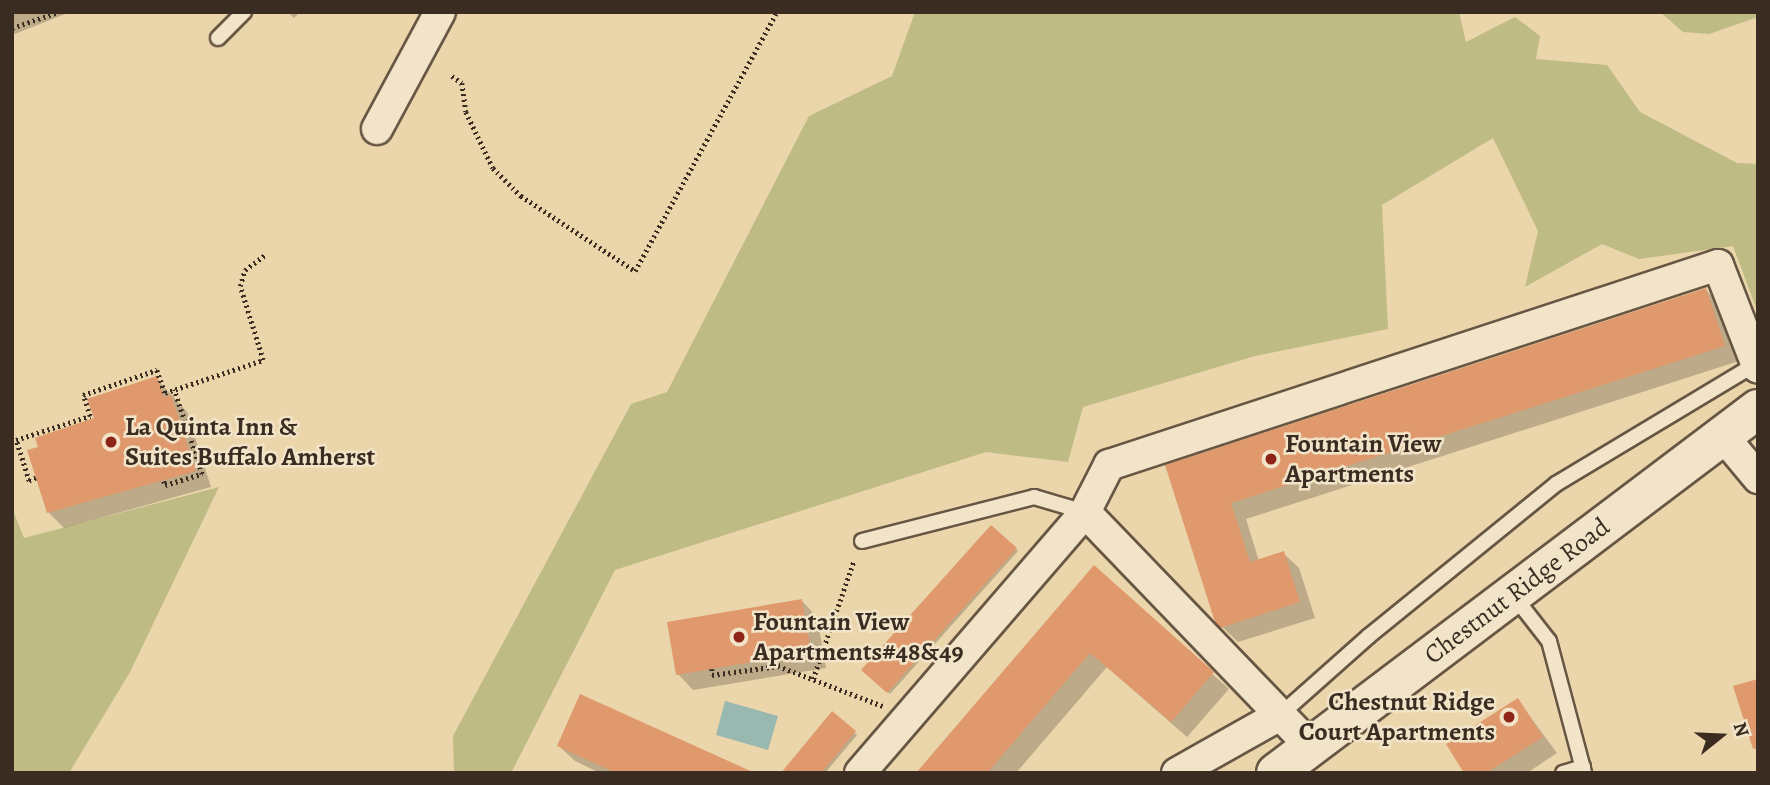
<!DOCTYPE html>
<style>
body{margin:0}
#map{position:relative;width:1770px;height:785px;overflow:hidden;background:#ebd5ab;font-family:Alegreya,serif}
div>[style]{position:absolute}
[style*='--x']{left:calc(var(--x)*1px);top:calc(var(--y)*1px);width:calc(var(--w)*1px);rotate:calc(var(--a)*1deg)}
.green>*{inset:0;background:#bebb84}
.water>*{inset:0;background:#99b8b0}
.shadow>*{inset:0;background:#0003}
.building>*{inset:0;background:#df996c}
.path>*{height:4.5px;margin-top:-2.25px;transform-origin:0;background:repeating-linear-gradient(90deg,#3b2c22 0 2px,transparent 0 5.5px)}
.roads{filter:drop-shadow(2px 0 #675644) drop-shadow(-2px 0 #675644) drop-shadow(0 2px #675644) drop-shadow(0 -2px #675644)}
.lane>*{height:14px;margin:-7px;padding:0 7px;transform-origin:7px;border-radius:7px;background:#f2e4c8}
.street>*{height:30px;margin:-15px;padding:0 15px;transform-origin:15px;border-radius:15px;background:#f2e4c8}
.secondary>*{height:38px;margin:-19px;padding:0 19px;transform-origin:19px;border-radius:19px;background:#f2e4c8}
.dots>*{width:19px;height:19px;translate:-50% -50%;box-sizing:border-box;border:4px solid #f2e4c8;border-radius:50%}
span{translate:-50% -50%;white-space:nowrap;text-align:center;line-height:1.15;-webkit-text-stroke:5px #f2e4c8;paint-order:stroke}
.poi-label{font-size:26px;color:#3b2c22;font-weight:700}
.left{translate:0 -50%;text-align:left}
.right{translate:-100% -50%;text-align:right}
.street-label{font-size:26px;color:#3b2c22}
.frame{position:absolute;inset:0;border:14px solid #3b2c22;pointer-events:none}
.north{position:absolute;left:1686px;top:701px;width:70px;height:70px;-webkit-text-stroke:5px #f2e4c8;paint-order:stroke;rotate:72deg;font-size:19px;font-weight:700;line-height:28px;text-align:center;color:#3b2c22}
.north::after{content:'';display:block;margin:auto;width:24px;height:32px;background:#3b2c22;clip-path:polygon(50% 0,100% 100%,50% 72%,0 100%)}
</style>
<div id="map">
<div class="green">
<i style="clip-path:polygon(915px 12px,1459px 12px,1466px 42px,1515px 17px,1540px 36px,1536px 59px,1607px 65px,1640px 112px,1737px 163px,1758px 164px,1758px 313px,1733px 246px,1639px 259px,1602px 244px,1525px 287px,1538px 231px,1493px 138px,1382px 205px,1388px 329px,1255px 356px,1083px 407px,1068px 462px,986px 452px,615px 570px,511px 773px,454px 773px,453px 736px,631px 404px,667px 392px,809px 116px,892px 76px)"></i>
<i style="clip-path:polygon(1660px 12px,1758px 12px,1758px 17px,1709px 34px,1683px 32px)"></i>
<i style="clip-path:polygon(219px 487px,130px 672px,69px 773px,12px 773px,12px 508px,24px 538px)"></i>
</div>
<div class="water">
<i style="clip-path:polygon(725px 701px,778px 716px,768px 750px,716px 735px)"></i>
</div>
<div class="shadow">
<i style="clip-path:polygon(12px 12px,68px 12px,68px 13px,12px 35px)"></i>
<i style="clip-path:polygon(288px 12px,300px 12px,294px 18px)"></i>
<i style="clip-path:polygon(1706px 290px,1721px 306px,1739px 361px,1246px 519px,1259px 561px,1283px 553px,1299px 568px,1315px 618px,1238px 642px,1216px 621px,1167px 466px)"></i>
<i style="clip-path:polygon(156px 378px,187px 412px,211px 487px,64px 528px,48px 512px,96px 420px)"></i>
<i style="clip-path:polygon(991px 527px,1018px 551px,890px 694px,864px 670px)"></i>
<i style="clip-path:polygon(1094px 568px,1229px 689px,1187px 737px,1107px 667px,1016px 773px,918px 773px)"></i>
<i style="clip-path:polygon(802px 601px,817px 617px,826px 668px,693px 690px,678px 674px)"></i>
<i style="clip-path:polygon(1518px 700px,1557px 753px,1527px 773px,1466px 773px)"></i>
<i style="clip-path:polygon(833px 714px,857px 735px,825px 773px,783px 773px)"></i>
<i style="clip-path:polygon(559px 746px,738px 773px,600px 773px,575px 761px)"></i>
</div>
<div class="building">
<i style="clip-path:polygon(1706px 288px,1725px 346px,1231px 503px,1250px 562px,1284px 551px,1300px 602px,1220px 628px,1215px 622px,1165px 465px)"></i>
<i style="clip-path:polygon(157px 376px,164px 397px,171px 395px,196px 471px,47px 513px,27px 450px,38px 447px,35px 438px,94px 418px,87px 399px)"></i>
<i style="clip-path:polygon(991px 525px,1017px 548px,887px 693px,861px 670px)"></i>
<i style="clip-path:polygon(1094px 565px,1214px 672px,1171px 722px,1090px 653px,987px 773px,916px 773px)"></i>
<i style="clip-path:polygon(802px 599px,811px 652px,676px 675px,667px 622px)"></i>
<i style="clip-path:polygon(1758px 679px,1758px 748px,1753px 749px,1733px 686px)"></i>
<i style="clip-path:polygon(580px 694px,755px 773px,616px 773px,557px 746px)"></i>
<i style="clip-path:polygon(1518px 698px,1543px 737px,1486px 773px,1464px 773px,1446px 744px)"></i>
<i style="clip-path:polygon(832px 711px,856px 731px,821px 773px,781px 773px)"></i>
</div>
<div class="path">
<i style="--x:12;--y:28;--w:49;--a:-19.2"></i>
<i style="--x:452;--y:76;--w:12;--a:35"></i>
<i style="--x:462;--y:83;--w:29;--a:82"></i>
<i style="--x:466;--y:112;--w:62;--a:64.3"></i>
<i style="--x:493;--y:168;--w:40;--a:45"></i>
<i style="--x:521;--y:196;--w:136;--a:33.3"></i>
<i style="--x:635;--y:271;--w:295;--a:-61.3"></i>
<i style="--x:36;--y:478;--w:8;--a:157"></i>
<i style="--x:29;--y:481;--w:43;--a:-107.6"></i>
<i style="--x:16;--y:440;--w:78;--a:-18"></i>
<i style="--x:90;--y:416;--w:22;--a:-108"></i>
<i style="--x:83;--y:395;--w:78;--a:-18.7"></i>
<i style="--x:157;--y:370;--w:24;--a:71"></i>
<i style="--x:165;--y:393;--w:103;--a:-18.6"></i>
<i style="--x:263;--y:360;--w:77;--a:-107.3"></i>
<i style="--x:240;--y:286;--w:17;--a:-73"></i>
<i style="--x:245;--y:270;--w:25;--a:-37"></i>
<i style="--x:164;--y:481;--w:4;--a:76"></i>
<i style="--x:165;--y:485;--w:39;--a:-17"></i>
<i style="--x:202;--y:474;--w:89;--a:-108.4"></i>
<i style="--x:777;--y:658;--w:8;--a:83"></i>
<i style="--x:778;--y:666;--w:112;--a:20.9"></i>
<i style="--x:712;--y:669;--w:6;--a:90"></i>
<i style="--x:712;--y:675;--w:67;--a:-7.8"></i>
<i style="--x:813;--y:679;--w:126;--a:-71"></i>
</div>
<div class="roads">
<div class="lane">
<i style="--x:218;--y:38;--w:37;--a:-45"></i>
<i style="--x:862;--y:541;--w:178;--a:-14.3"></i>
<i style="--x:1034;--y:497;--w:53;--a:16.4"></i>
<i style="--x:1513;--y:595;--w:58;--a:52"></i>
<i style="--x:1549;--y:641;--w:137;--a:75.1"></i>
<i style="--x:1280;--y:715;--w:119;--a:-41.6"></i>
<i style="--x:1369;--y:636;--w:241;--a:-39.1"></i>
<i style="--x:1556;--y:484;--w:233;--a:-31"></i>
<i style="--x:1563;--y:773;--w:21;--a:-17"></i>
</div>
<div class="street">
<i style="--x:377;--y:129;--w:133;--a:-61.7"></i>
<i style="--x:1723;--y:436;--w:55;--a:50.2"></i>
<i style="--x:1085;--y:512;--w:325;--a:46.1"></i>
<i style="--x:860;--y:773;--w:345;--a:-49.2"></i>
<i style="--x:1085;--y:512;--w:53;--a:-62.9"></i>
<i style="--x:1109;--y:465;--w:641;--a:-18.18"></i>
<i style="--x:1718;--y:265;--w:110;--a:68.8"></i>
<i style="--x:1177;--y:773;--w:118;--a:-29.4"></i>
</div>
<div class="secondary">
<i style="--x:1276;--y:773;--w:604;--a:-37.06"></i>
</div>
</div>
<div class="dots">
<i style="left:111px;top:442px;background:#8f2418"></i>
<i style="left:1271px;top:459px;background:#8f2418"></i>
<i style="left:739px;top:637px;background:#8f2418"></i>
<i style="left:1509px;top:717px;background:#8f2418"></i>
</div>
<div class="poi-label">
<span class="left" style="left:125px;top:442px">La Quinta Inn &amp;<br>Suites Buffalo Amherst</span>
<span class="left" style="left:1285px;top:459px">Fountain View<br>Apartments</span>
<span class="left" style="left:753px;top:637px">Fountain View<br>Apartments#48&amp;49</span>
<span class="right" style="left:1495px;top:717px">Chestnut Ridge<br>Court Apartments</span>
</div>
<div class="street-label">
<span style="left:1517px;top:591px;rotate:-37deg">Chestnut Ridge Road</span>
</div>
<div class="frame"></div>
<div class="north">N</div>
</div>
